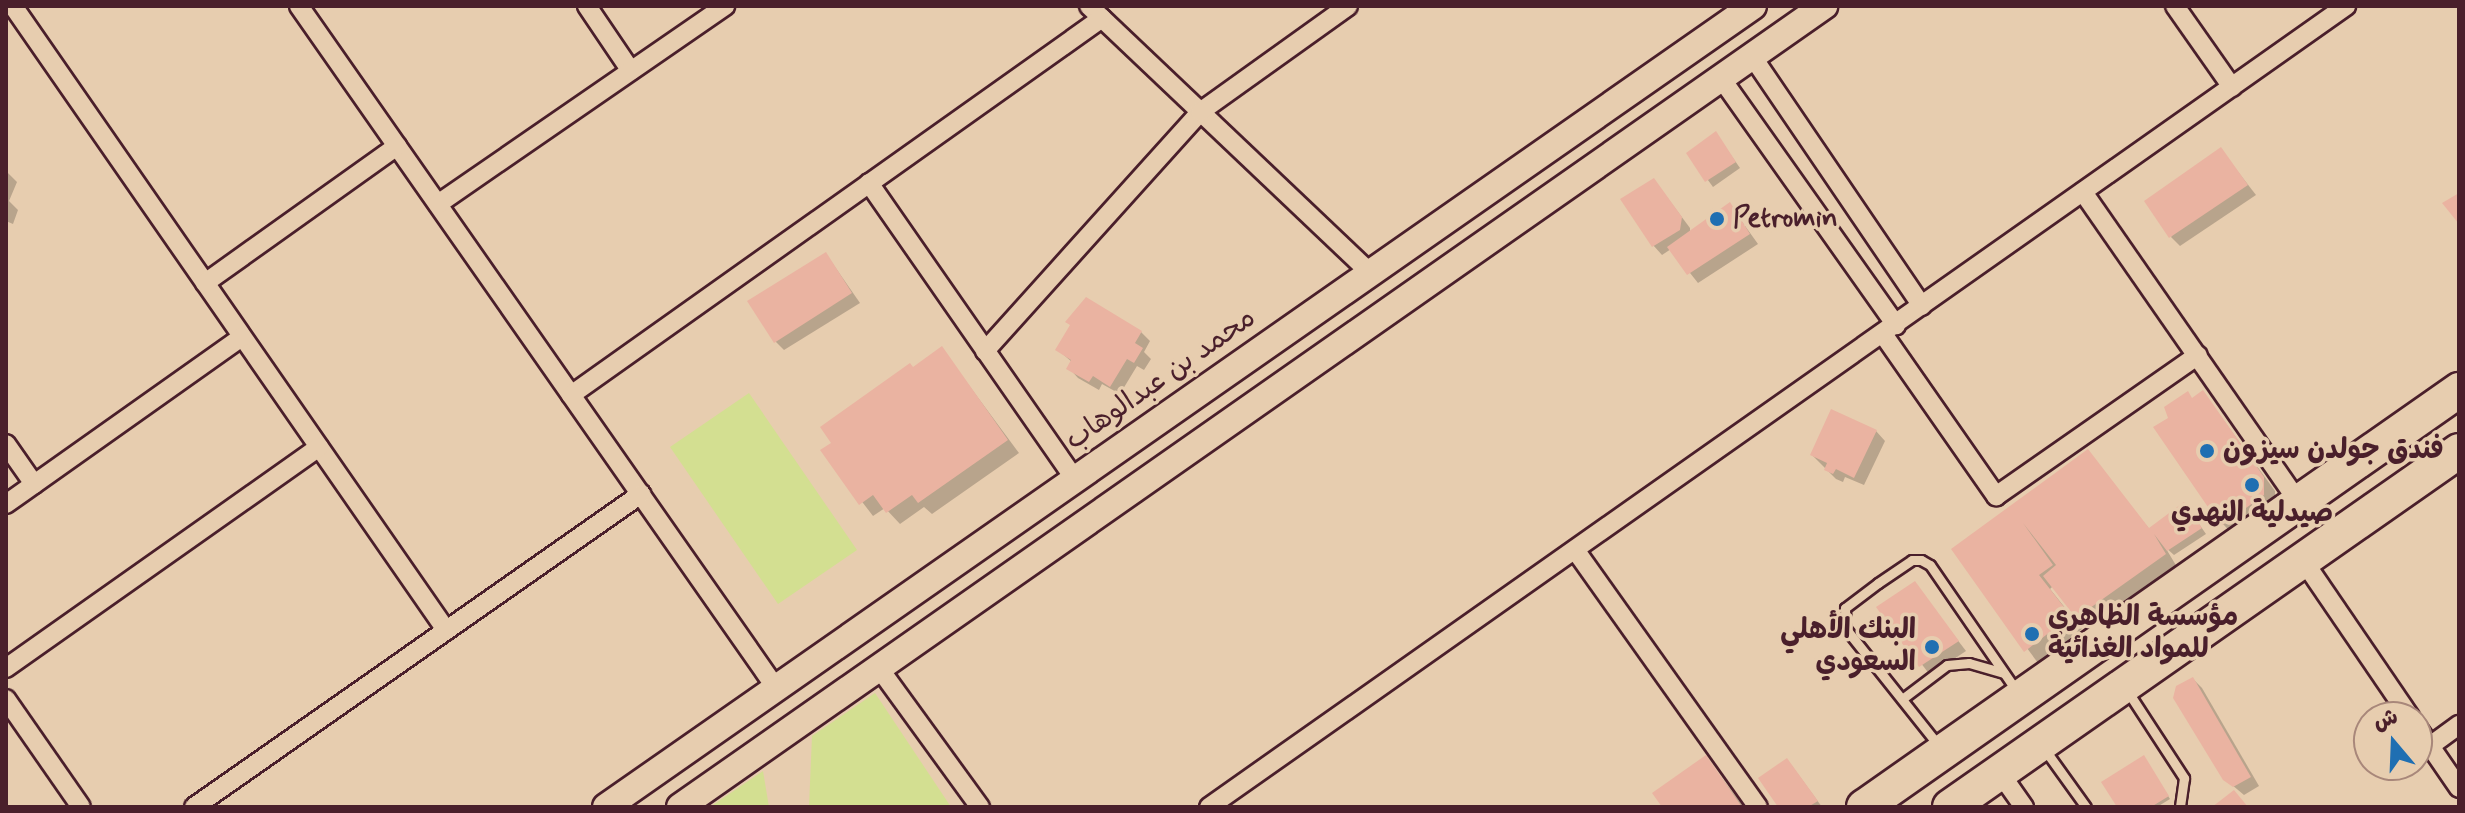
<!DOCTYPE html>
<meta charset="utf-8">
<style>
body{margin:0}
#map{position:relative;width:2465px;height:813px;overflow:hidden;background:#e7cdaf;font-family:Mynerve,"Playpen Sans Arabic",sans-serif}
div>[style]{position:absolute}
[style*='--x']{left:calc(var(--x)*1px);top:calc(var(--y)*1px);width:calc(var(--w)*1px);rotate:calc(var(--a)*1deg)}
.green>*{inset:0;background:#d3df91}
.shadow>*{inset:0;background:#0003}
.building>*{inset:0;background:#eab3a1}
.roads{filter:drop-shadow(2px 0 #4a1f2b) drop-shadow(-2px 0 #4a1f2b) drop-shadow(0 2px #4a1f2b) drop-shadow(0 -2px #4a1f2b)}
.lane>*{height:9px;margin:-4.5px;padding:0 4.5px;transform-origin:4.5px;border-radius:4.5px;background:#e7cdaf}
.street>*{height:18px;margin:-9px;padding:0 9px;transform-origin:9px;border-radius:9px;background:#e7cdaf}
.secondary>*{height:26px;margin:-13px;padding:0 13px;transform-origin:13px;border-radius:13px;background:#e7cdaf}
.highway>*{height:34px;margin:-17px;padding:0 17px;transform-origin:17px;border-radius:17px;background:#e7cdaf}
.dots>*{width:22px;height:22px;translate:-50% -50%;box-sizing:border-box;border:4px solid #e7cdaf;border-radius:50%}
span{translate:-50% -50%;white-space:nowrap;text-align:center;line-height:1.15;-webkit-text-stroke:7px #e7cdaf;paint-order:stroke}
.poi-label{font-size:28px;color:#4a1f2b;font-weight:700}
.left{translate:0 -50%;text-align:left}
.right{translate:-100% -50%;text-align:right}
.street-label{font-size:28px;color:#4a1f2b}
.frame{position:absolute;inset:0;border:8px solid #4a1f2b;pointer-events:none}
.north{position:absolute;left:2353px;top:701px;width:80px;height:80px;box-sizing:border-box;background:#e7cdaf;border:2px solid #a8877a;border-radius:50%;rotate:341deg;font-size:22px;font-weight:700;line-height:32px;text-align:center;color:#4a1f2b}
.north::after{content:'';display:block;margin:auto;width:28px;height:36px;background:#1f6fb2;clip-path:polygon(50% 0,100% 100%,50% 72%,0 100%)}
</style>
<div id="map">
<div class="green">
<i style="clip-path:polygon(749px 393px,857px 550px,778px 604px,670px 447px)"></i>
<i style="clip-path:polygon(875px 693px,951px 807px,809px 807px,812px 736px)"></i>
<i style="clip-path:polygon(763px 771px,769px 807px,710px 807px)"></i>
</div>
<div class="shadow">
<i style="clip-path:polygon(1716px 134px,1740px 168px,1713px 187px,1689px 154px)"></i>
<i style="clip-path:polygon(2221px 150px,2256px 195px,2180px 246px,2171px 237px)"></i>
<i style="clip-path:polygon(6px 171px,17px 182px,9px 201px,18px 210px,13px 224px,6px 221px)"></i>
<i style="clip-path:polygon(1654px 180px,1690px 228px,1690px 233px,1730px 205px,1758px 244px,1698px 283px,1671px 249px,1662px 255px,1653px 245px)"></i>
<i style="clip-path:polygon(826px 254px,860px 303px,784px 350px,775px 341px)"></i>
<i style="clip-path:polygon(1141px 332px,1150px 341px,1144px 352px,1151px 359px,1144px 370px,1137px 366px,1120px 394px,1102px 384px,1099px 390px,1078px 378px,1069px 368px,1072px 362px,1058px 350px)"></i>
<i style="clip-path:polygon(942px 349px,1019px 453px,932px 514px,924px 507px,900px 524px,885px 508px,873px 516px,823px 451px,914px 369px)"></i>
<i style="clip-path:polygon(2203px 392px,2275px 491px,2275px 508px,2235px 537px,2223px 524px,2171px 419px)"></i>
<i style="clip-path:polygon(1876px 431px,1885px 441px,1864px 485px,1845px 477px,1843px 482px,1836px 479px,1812px 455px)"></i>
<i style="clip-path:polygon(2088px 452px,2150px 530px,2190px 511px,2206px 534px,2174px 555px,2165px 547px,2177px 567px,2090px 629px,2053px 586px,2050px 589px,2082px 629px,2038px 663px,1954px 550px)"></i>
<i style="clip-path:polygon(1914px 583px,1966px 651px,1930px 675px,1879px 608px)"></i>
<i style="clip-path:polygon(2193px 679px,2202px 688px,2259px 786px,2244px 795px,2225px 779px)"></i>
<i style="clip-path:polygon(1706px 758px,1744px 807px,1664px 807px)"></i>
<i style="clip-path:polygon(2146px 760px,2170px 799px,2157px 807px,2119px 807px)"></i>
<i style="clip-path:polygon(1792px 766px,1822px 807px,1781px 807px)"></i>
</div>
<div class="building">
<i style="clip-path:polygon(1716px 131px,1736px 162px,1705px 182px,1686px 153px)"></i>
<i style="clip-path:polygon(2221px 147px,2248px 185px,2169px 238px,2144px 201px)"></i>
<i style="clip-path:polygon(1654px 178px,1682px 217px,1680px 230px,1652px 247px,1620px 199px)"></i>
<i style="clip-path:polygon(2459px 193px,2459px 224px,2442px 203px)"></i>
<i style="clip-path:polygon(1730px 202px,1750px 234px,1687px 275px,1667px 247px)"></i>
<i style="clip-path:polygon(826px 252px,852px 293px,774px 343px,747px 301px)"></i>
<i style="clip-path:polygon(1086px 297px,1142px 331px,1135px 343px,1143px 348px,1134px 363px,1127px 359px,1110px 387px,1093px 376px,1089px 382px,1066px 369px,1071px 360px,1055px 350px,1070px 325px,1065px 322px)"></i>
<i style="clip-path:polygon(942px 346px,1008px 440px,918px 503px,912px 495px,886px 513px,873px 495px,859px 505px,820px 450px,831px 443px,820px 427px,910px 363px,913px 367px)"></i>
<i style="clip-path:polygon(2203px 390px,2264px 477px,2264px 495px,2221px 526px,2153px 427px,2168px 418px,2164px 407px,2188px 391px,2192px 398px)"></i>
<i style="clip-path:polygon(1831px 409px,1877px 430px,1854px 478px,1836px 469px,1833px 474px,1824px 470px,1827px 463px,1810px 455px)"></i>
<i style="clip-path:polygon(2088px 449px,2149px 528px,2184px 502px,2202px 528px,2167px 551px,2154px 534px,2166px 554px,2076px 618px,2043px 576px,2056px 565px,2023px 523px,2053px 565px,2039px 575px,2071px 616px,2024px 652px,1951px 549px)"></i>
<i style="clip-path:polygon(1915px 581px,1959px 641px,1919px 667px,1876px 607px)"></i>
<i style="clip-path:polygon(2193px 677px,2251px 777px,2233px 787px,2223px 780px,2173px 698px,2176px 686px)"></i>
<i style="clip-path:polygon(1706px 755px,1742px 807px,1662px 807px,1652px 793px)"></i>
<i style="clip-path:polygon(2144px 755px,2169px 796px,2151px 807px,2117px 807px,2101px 782px)"></i>
<i style="clip-path:polygon(1787px 758px,1818px 801px,1808px 807px,1778px 807px,1758px 778px)"></i>
<i style="clip-path:polygon(2234px 790px,2248px 807px,2212px 807px)"></i>
</div>
<div class="roads">
<div class="lane">
<i style="--x:2128;--y:692;--w:103;--a:56.9"></i>
<i style="--x:2184;--y:778;--w:29;--a:98"></i>
<i style="--x:1902;--y:699;--w:56;--a:-37.1"></i>
<i style="--x:1947;--y:665;--w:22;--a:-5"></i>
<i style="--x:1969;--y:663;--w:36;--a:16"></i>
<i style="--x:1939;--y:746;--w:149;--a:-128.5"></i>
<i style="--x:1846;--y:629;--w:21;--a:-93"></i>
<i style="--x:1845;--y:608;--w:41;--a:-37.1"></i>
<i style="--x:1878;--y:583;--w:41;--a:-34.1"></i>
<i style="--x:1912;--y:560;--w:9;--a:0"></i>
<i style="--x:1921;--y:560;--w:10;--a:29"></i>
<i style="--x:1930;--y:565;--w:152;--a:55.5"></i>
<i style="--x:2045;--y:750;--w:70;--a:54.3"></i>
</div>
<div class="street">
<i style="--x:13;--y:6;--w:760;--a:55.24"></i>
<i style="--x:299;--y:6;--w:832;--a:55.03"></i>
<i style="--x:587;--y:6;--w:78;--a:55.9"></i>
<i style="--x:1089;--y:6;--w:388;--a:43.5"></i>
<i style="--x:2175;--y:6;--w:99;--a:54.9"></i>
<i style="--x:1752;--y:56;--w:302;--a:55.8"></i>
<i style="--x:1721;--y:78;--w:303;--a:54.7"></i>
<i style="--x:869;--y:183;--w:361;--a:55.2"></i>
<i style="--x:2083;--y:192;--w:380;--a:55.2"></i>
<i style="--x:438;--y:204;--w:349;--a:-34.6"></i>
<i style="--x:205;--y:283;--w:236;--a:-35.5"></i>
<i style="--x:1883;--y:334;--w:198;--a:55.1"></i>
<i style="--x:1996;--y:496;--w:246;--a:-34.9"></i>
<i style="--x:985;--y:351;--w:321;--a:-48"></i>
<i style="--x:1200;--y:112;--w:182;--a:-35.6"></i>
<i style="--x:571;--y:395;--w:651;--a:-35.37"></i>
<i style="--x:6;--y:444;--w:49;--a:55"></i>
<i style="--x:6;--y:504;--w:289;--a:-35.3"></i>
<i style="--x:1576;--y:551;--w:314;--a:54.6"></i>
<i style="--x:2303;--y:560;--w:190;--a:55.7"></i>
<i style="--x:6;--y:668;--w:383;--a:-35.2"></i>
<i style="--x:879;--y:668;--w:172;--a:54"></i>
<i style="--x:6;--y:699;--w:131;--a:55.2"></i>
<i style="--x:2417;--y:727;--w:74;--a:55.5"></i>
<i style="--x:2430;--y:746;--w:36;--a:-36"></i>
<i style="--x:2000;--y:773;--w:42;--a:54.8"></i>
<i style="--x:194;--y:807;--w:546;--a:-35"></i>
<i style="--x:1209;--y:807;--w:1391;--a:-35.16"></i>
</div>
<div class="secondary">
<i style="--x:606;--y:807;--w:1399;--a:-34.93"></i>
<i style="--x:680;--y:807;--w:1397;--a:-35"></i>
</div>
<div class="highway">
<i style="--x:1864;--y:807;--w:727;--a:-35.02"></i>
<i style="--x:1950;--y:807;--w:621;--a:-34.97"></i>
</div>
</div>
<div class="dots">
<i style="left:1717px;top:219px;background:#1f6fb2"></i>
<i style="left:2207px;top:451px;background:#1f6fb2"></i>
<i style="left:2252px;top:485px;background:#1f6fb2"></i>
<i style="left:2032px;top:634px;background:#1f6fb2"></i>
<i style="left:1932px;top:647px;background:#1f6fb2"></i>
</div>
<div class="poi-label">
<span class="left" style="left:1733px;top:219px">Petromin</span>
<span class="left" style="left:2223px;top:451px">فندق جولدن سيزون</span>
<span style="left:2252px;top:514px">صيدلية النهدي</span>
<span class="left" style="left:2048px;top:634px">مؤسسة الظاهري<br>للمواد الغذائية</span>
<span class="right" style="left:1916px;top:647px">البنك الأهلي<br>السعودي</span>
</div>
<div class="street-label">
<span style="left:1161px;top:380px;rotate:-35deg">محمد بن عبدالوهاب</span>
</div>
<div class="frame"></div>
<div class="north">ش</div>
</div>
